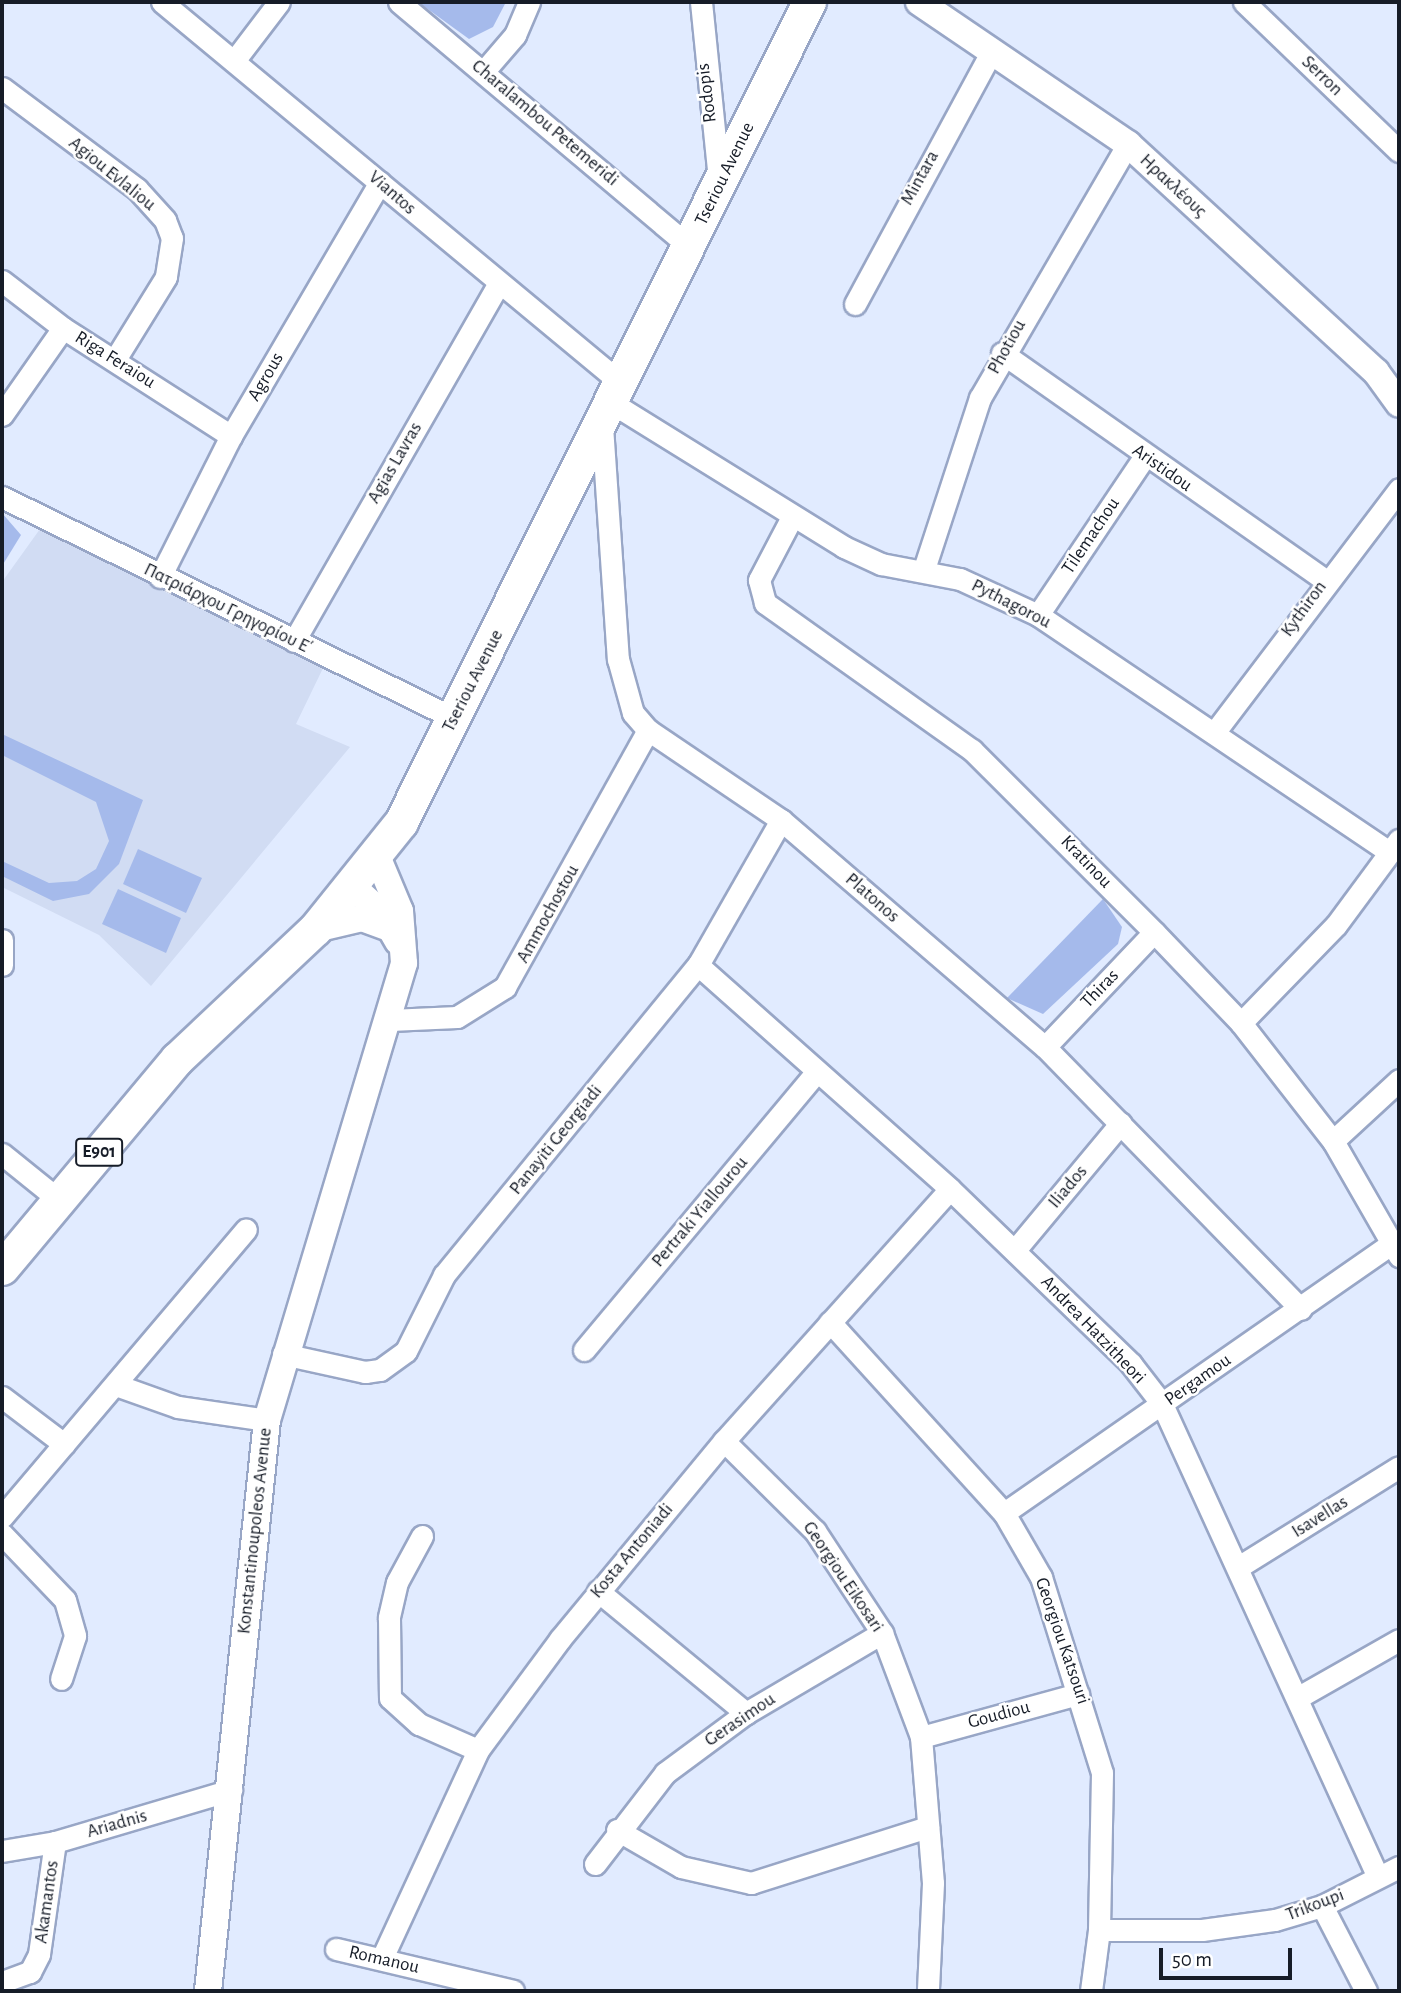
<!DOCTYPE html>
<meta charset="utf-8">
<style>
body{margin:0}
#map{position:relative;width:1401px;height:1993px;overflow:hidden;background:#e1ebff;font-family:"Alegreya Sans",sans-serif}
div>[style]{position:absolute}
[style*='--x']{left:calc(var(--x)*1px);top:calc(var(--y)*1px);width:calc(var(--w)*1px);rotate:calc(var(--a)*1deg)}
.built>*{inset:0;background:#d1dcf3}
.green>*{inset:0;background:#a5baeb}
.roads{filter:drop-shadow(2px 0 #98a6c6) drop-shadow(-2px 0 #98a6c6) drop-shadow(0 2px #98a6c6) drop-shadow(0 -2px #98a6c6)}
.minor>*{height:21px;margin:-10.5px;padding:0 10.5px;transform-origin:10.5px;border-radius:10.5px;background:#fff}
.tertiary>*{height:26px;margin:-13px;padding:0 13px;transform-origin:13px;border-radius:13px;background:#fff}
.primary>*{height:33px;margin:-16.5px;padding:0 16.5px;transform-origin:16.5px;border-radius:16.5px;background:#fff}
span{translate:-50% -50%;white-space:nowrap;text-align:center;line-height:1.15;-webkit-text-stroke:5px #fff;paint-order:stroke}
.shield-label span{padding:2px 5px;background:#fff;border:2px solid;border-radius:5px;-webkit-text-stroke-width:0}
.shield-label{font-size:18px;color:#161c27;font-weight:700}
.street-label{font-size:19px;color:#161c27}
.frame{position:absolute;inset:0;border:4px solid #161c27;pointer-events:none}
.scale{position:absolute;left:1159px;top:1948px;width:133px;height:32px;box-sizing:border-box;border:4px solid #161c27;border-top:0;padding-left:9px;font-size:21px;line-height:24px;white-space:nowrap;color:#161c27;-webkit-text-stroke:5px #fff;paint-order:stroke}
</style>
<div id="map">
<div class="built">
<i style="clip-path:polygon(40px 529px,325px 664px,296px 724px,350px 747px,151px 986px,99px 935px,2px 887px,2px 582px)"></i>
</div>
<div class="green">
<i style="clip-path:polygon(418px 2px,506px 2px,493px 27px,469px 39px)"></i>
<i style="clip-path:polygon(2px 513px,21px 535px,2px 566px)"></i>
<i style="clip-path:polygon(2px 734px,143px 800px,119px 864px,89px 894px,53px 901px,2px 876px,2px 861px,49px 883px,77px 881px,96px 869px,109px 841px,96px 802px,2px 755px)"></i>
<i style="clip-path:polygon(138px 849px,202px 878px,186px 913px,123px 884px)"></i>
<i style="clip-path:polygon(118px 889px,181px 918px,166px 953px,102px 924px)"></i>
<i style="clip-path:polygon(1103px 899px,1122px 927px,1118px 944px,1043px 1014px,1007px 998px)"></i>
</div>
<div class="roads">
<div class="minor">
<i style="--x:162;--y:2;--w:597;--a:39.69"></i>
<i style="--x:399;--y:2;--w:379;--a:40.1"></i>
<i style="--x:701;--y:2;--w:179;--a:84.2"></i>
<i style="--x:1244;--y:2;--w:215;--a:43.9"></i>
<i style="--x:234;--y:61;--w:74;--a:-52.7"></i>
<i style="--x:484;--y:71;--w:48;--a:-49.3"></i>
<i style="--x:515;--y:35;--w:36;--a:-67"></i>
<i style="--x:2;--y:88;--w:169;--a:36.8"></i>
<i style="--x:137;--y:189;--w:42;--a:47.9"></i>
<i style="--x:165;--y:220;--w:19;--a:69"></i>
<i style="--x:172;--y:238;--w:39;--a:99"></i>
<i style="--x:166;--y:277;--w:95;--a:121.7"></i>
<i style="--x:2;--y:281;--w:77;--a:37.6"></i>
<i style="--x:63;--y:328;--w:200;--a:32.7"></i>
<i style="--x:855;--y:304;--w:284;--a:-61.6"></i>
<i style="--x:1002;--y:353;--w:395;--a:35.1"></i>
<i style="--x:612;--y:403;--w:273;--a:31.8"></i>
<i style="--x:844;--y:547;--w:41;--a:24.7"></i>
<i style="--x:881;--y:564;--w:80;--a:10.8"></i>
<i style="--x:960;--y:579;--w:86;--a:24.8"></i>
<i style="--x:1038;--y:615;--w:424;--a:34"></i>
<i style="--x:2;--y:415;--w:106;--a:-55"></i>
<i style="--x:602;--y:426;--w:234;--a:86.1"></i>
<i style="--x:618;--y:659;--w:56;--a:74.5"></i>
<i style="--x:633;--y:713;--w:23;--a:49"></i>
<i style="--x:648;--y:730;--w:161;--a:34.1"></i>
<i style="--x:781;--y:820;--w:348;--a:40.7"></i>
<i style="--x:1045;--y:1047;--w:366;--a:45.7"></i>
<i style="--x:2;--y:497;--w:503;--a:26.06"></i>
<i style="--x:791;--y:519;--w:69;--a:117.7"></i>
<i style="--x:759;--y:580;--w:24;--a:75"></i>
<i style="--x:765;--y:603;--w:254;--a:35.4"></i>
<i style="--x:972;--y:750;--w:257;--a:45"></i>
<i style="--x:1154;--y:932;--w:126;--a:46.3"></i>
<i style="--x:1241;--y:1023;--w:150;--a:52.1"></i>
<i style="--x:1333;--y:1141;--w:133;--a:60.1"></i>
<i style="--x:924;--y:569;--w:180;--a:-71.9"></i>
<i style="--x:980;--y:398;--w:294;--a:-59.8"></i>
<i style="--x:160;--y:577;--w:158;--a:-63.3"></i>
<i style="--x:231;--y:436;--w:294;--a:-59.6"></i>
<i style="--x:1038;--y:615;--w:190;--a:-56.1"></i>
<i style="--x:294;--y:641;--w:409;--a:-60.2"></i>
<i style="--x:1214;--y:733;--w:306;--a:-52.8"></i>
<i style="--x:2;--y:940;--w:25;--a:90"></i>
<i style="--x:698;--y:965;--w:337;--a:41.6"></i>
<i style="--x:950;--y:1189;--w:252;--a:44"></i>
<i style="--x:1131;--y:1364;--w:51;--a:52.2"></i>
<i style="--x:1162;--y:1404;--w:520;--a:65.46"></i>
<i style="--x:390;--y:1020;--w:67;--a:-2.6"></i>
<i style="--x:457;--y:1017;--w:57;--a:-32"></i>
<i style="--x:505;--y:987;--w:294;--a:-60.9"></i>
<i style="--x:1241;--y:1023;--w:136;--a:-45.9"></i>
<i style="--x:1336;--y:925;--w:106;--a:-53.5"></i>
<i style="--x:1045;--y:1047;--w:158;--a:-46.5"></i>
<i style="--x:1333;--y:1141;--w:90;--a:-42.7"></i>
<i style="--x:2;--y:1154;--w:73;--a:38.9"></i>
<i style="--x:1015;--y:1250;--w:165;--a:-50.2"></i>
<i style="--x:830;--y:1322;--w:258;--a:47.7"></i>
<i style="--x:1004;--y:1513;--w:74;--a:60"></i>
<i style="--x:1041;--y:1577;--w:205;--a:72.7"></i>
<i style="--x:1102;--y:1773;--w:157;--a:91.1"></i>
<i style="--x:1099;--y:1930;--w:62;--a:97.5"></i>
<i style="--x:584;--y:1350;--w:361;--a:-50.1"></i>
<i style="--x:283;--y:1354;--w:84;--a:12.4"></i>
<i style="--x:365;--y:1372;--w:15;--a:-8"></i>
<i style="--x:380;--y:1370;--w:32;--a:-36"></i>
<i style="--x:406;--y:1351;--w:85;--a:-63.4"></i>
<i style="--x:444;--y:1275;--w:401;--a:-50.7"></i>
<i style="--x:698;--y:965;--w:167;--a:-60.2"></i>
<i style="--x:116;--y:1385;--w:66;--a:19.5"></i>
<i style="--x:178;--y:1407;--w:90;--a:8.3"></i>
<i style="--x:2;--y:1397;--w:78;--a:37.2"></i>
<i style="--x:724;--y:1441;--w:128;--a:44.7"></i>
<i style="--x:815;--y:1531;--w:122;--a:56.7"></i>
<i style="--x:882;--y:1633;--w:111;--a:69.4"></i>
<i style="--x:921;--y:1737;--w:146;--a:85.3"></i>
<i style="--x:933;--y:1883;--w:108;--a:92.7"></i>
<i style="--x:1004;--y:1513;--w:471;--a:-34.8"></i>
<i style="--x:2;--y:1517;--w:377;--a:-49.7"></i>
<i style="--x:2;--y:1534;--w:91;--a:46.3"></i>
<i style="--x:65;--y:1600;--w:37;--a:74"></i>
<i style="--x:75;--y:1636;--w:45;--a:108"></i>
<i style="--x:422;--y:1536;--w:52;--a:118.5"></i>
<i style="--x:397;--y:1582;--w:37;--a:103"></i>
<i style="--x:389;--y:1618;--w:80;--a:89.3"></i>
<i style="--x:390;--y:1698;--w:39;--a:42"></i>
<i style="--x:419;--y:1724;--w:64;--a:23.8"></i>
<i style="--x:1240;--y:1566;--w:187;--a:-31.9"></i>
<i style="--x:598;--y:1591;--w:192;--a:39.5"></i>
<i style="--x:1297;--y:1698;--w:117;--a:-29.6"></i>
<i style="--x:921;--y:1737;--w:163;--a:-15.3"></i>
<i style="--x:617;--y:1830;--w:74;--a:30"></i>
<i style="--x:681;--y:1867;--w:72;--a:12.9"></i>
<i style="--x:751;--y:1883;--w:186;--a:-17.6"></i>
<i style="--x:2;--y:1851;--w:54;--a:-9.6"></i>
<i style="--x:55;--y:1842;--w:184;--a:-16.5"></i>
<i style="--x:595;--y:1864;--w:115;--a:-52.4"></i>
<i style="--x:665;--y:1773;--w:101;--a:-36.5"></i>
<i style="--x:746;--y:1713;--w:158;--a:-30.5"></i>
<i style="--x:1322;--y:1906;--w:96;--a:62.6"></i>
<i style="--x:1099;--y:1930;--w:103;--a:0"></i>
<i style="--x:1202;--y:1930;--w:74;--a:-7.8"></i>
<i style="--x:1275;--y:1920;--w:49;--a:-16.6"></i>
<i style="--x:1322;--y:1906;--w:86;--a:-26.9"></i>
<i style="--x:336;--y:1949;--w:182;--a:13.3"></i>
<i style="--x:382;--y:1958;--w:229;--a:-65.2"></i>
<i style="--x:478;--y:1750;--w:138;--a:-53.5"></i>
<i style="--x:560;--y:1639;--w:257;--a:-50.4"></i>
<i style="--x:724;--y:1441;--w:338;--a:-48.1"></i>
<i style="--x:2;--y:1982;--w:30;--a:-20"></i>
<i style="--x:30;--y:1972;--w:20;--a:-63"></i>
<i style="--x:39;--y:1954;--w:113;--a:-81.9"></i>
</div>
<div class="tertiary">
<i style="--x:919;--y:2;--w:253;--a:34.2"></i>
<i style="--x:1128;--y:144;--w:337;--a:42.6"></i>
<i style="--x:1376;--y:372;--w:39;--a:54"></i>
<i style="--x:354;--y:888;--w:36;--a:42"></i>
<i style="--x:381;--y:912;--w:34;--a:60"></i>
<i style="--x:315;--y:929;--w:48;--a:-13.2"></i>
<i style="--x:362;--y:918;--w:32;--a:20"></i>
<i style="--x:208;--y:1991;--w:574;--a:-84.1"></i>
<i style="--x:267;--y:1420;--w:477;--a:-73.3"></i>
<i style="--x:404;--y:963;--w:52;--a:-94.4"></i>
<i style="--x:400;--y:911;--w:60;--a:-112.7"></i>
</div>
<div class="primary">
<i style="--x:2;--y:1268;--w:273;--a:-50.1"></i>
<i style="--x:177;--y:1059;--w:190;--a:-43.3"></i>
<i style="--x:315;--y:929;--w:137;--a:-51.2"></i>
<i style="--x:401;--y:822;--w:916;--a:-63.55"></i>
</div>
</div>
<div class="shield-label">
<span style="left:99px;top:1152px">E901</span>
</div>
<div class="street-label">
<span style="left:1322px;top:76px;rotate:44deg">Serron</span>
<span style="left:707px;top:93px;rotate:-97deg">Rodopis</span>
<span style="left:545px;top:123px;rotate:40deg">Charalambou Petemeridi</span>
<span style="left:112px;top:174px;rotate:39deg">Agiou Evlaliou</span>
<span style="left:725px;top:174px;rotate:-64deg">Tseriou Avenue</span>
<span style="left:920px;top:178px;rotate:-61deg">Mintara</span>
<span style="left:1173px;top:186px;rotate:43deg">Ηρακλέους</span>
<span style="left:392px;top:193px;rotate:41deg">Viantos</span>
<span style="left:1007px;top:347px;rotate:-61deg">Photiou</span>
<span style="left:115px;top:360px;rotate:32deg">Riga Feraiou</span>
<span style="left:266px;top:377px;rotate:-60deg">Agrous</span>
<span style="left:395px;top:463px;rotate:-60deg">Agias Lavras</span>
<span style="left:1162px;top:468px;rotate:35deg">Aristidou</span>
<span style="left:1091px;top:536px;rotate:-56deg">Tilemachou</span>
<span style="left:1011px;top:604px;rotate:27deg">Pythagorou</span>
<span style="left:228px;top:609px;rotate:26deg">Πατριάρχου Γρηγορίου Ε΄</span>
<span style="left:1304px;top:609px;rotate:-54deg">Kythiron</span>
<span style="left:473px;top:681px;rotate:-63deg">Tseriou Avenue</span>
<span style="left:1086px;top:862px;rotate:46deg">Kratinou</span>
<span style="left:872px;top:898px;rotate:41deg">Platonos</span>
<span style="left:548px;top:914px;rotate:-61deg">Ammochostou</span>
<span style="left:1100px;top:989px;rotate:-46deg">Thiras</span>
<span style="left:556px;top:1140px;rotate:-51deg">Panayiti Georgiadi</span>
<span style="left:1068px;top:1187px;rotate:-50deg">Iliados</span>
<span style="left:700px;top:1212px;rotate:-50deg">Pertraki Yiallourou</span>
<span style="left:1093px;top:1330px;rotate:46deg">Andrea Hatzitheori</span>
<span style="left:1198px;top:1380px;rotate:-35deg">Pergamou</span>
<span style="left:1320px;top:1517px;rotate:-32deg">Isavellas</span>
<span style="left:255px;top:1531px;rotate:-84deg">Konstantinoupoleos Avenue</span>
<span style="left:632px;top:1551px;rotate:-50deg">Kosta Antoniadi</span>
<span style="left:843px;top:1577px;rotate:56deg">Georgiou Eikosari</span>
<span style="left:1062px;top:1641px;rotate:71deg">Georgiou Katsouri</span>
<span style="left:999px;top:1715px;rotate:-15deg">Goudiou</span>
<span style="left:740px;top:1720px;rotate:-34deg">Gerasimou</span>
<span style="left:117px;top:1824px;rotate:-16deg">Ariadnis</span>
<span style="left:47px;top:1902px;rotate:-82deg">Akamantos</span>
<span style="left:1315px;top:1905px;rotate:-21deg">Trikoupi</span>
<span style="left:384px;top:1960px;rotate:13deg">Romanou</span>
</div>
<div class="frame"></div>
<div class="scale">50 m</div>
</div>
